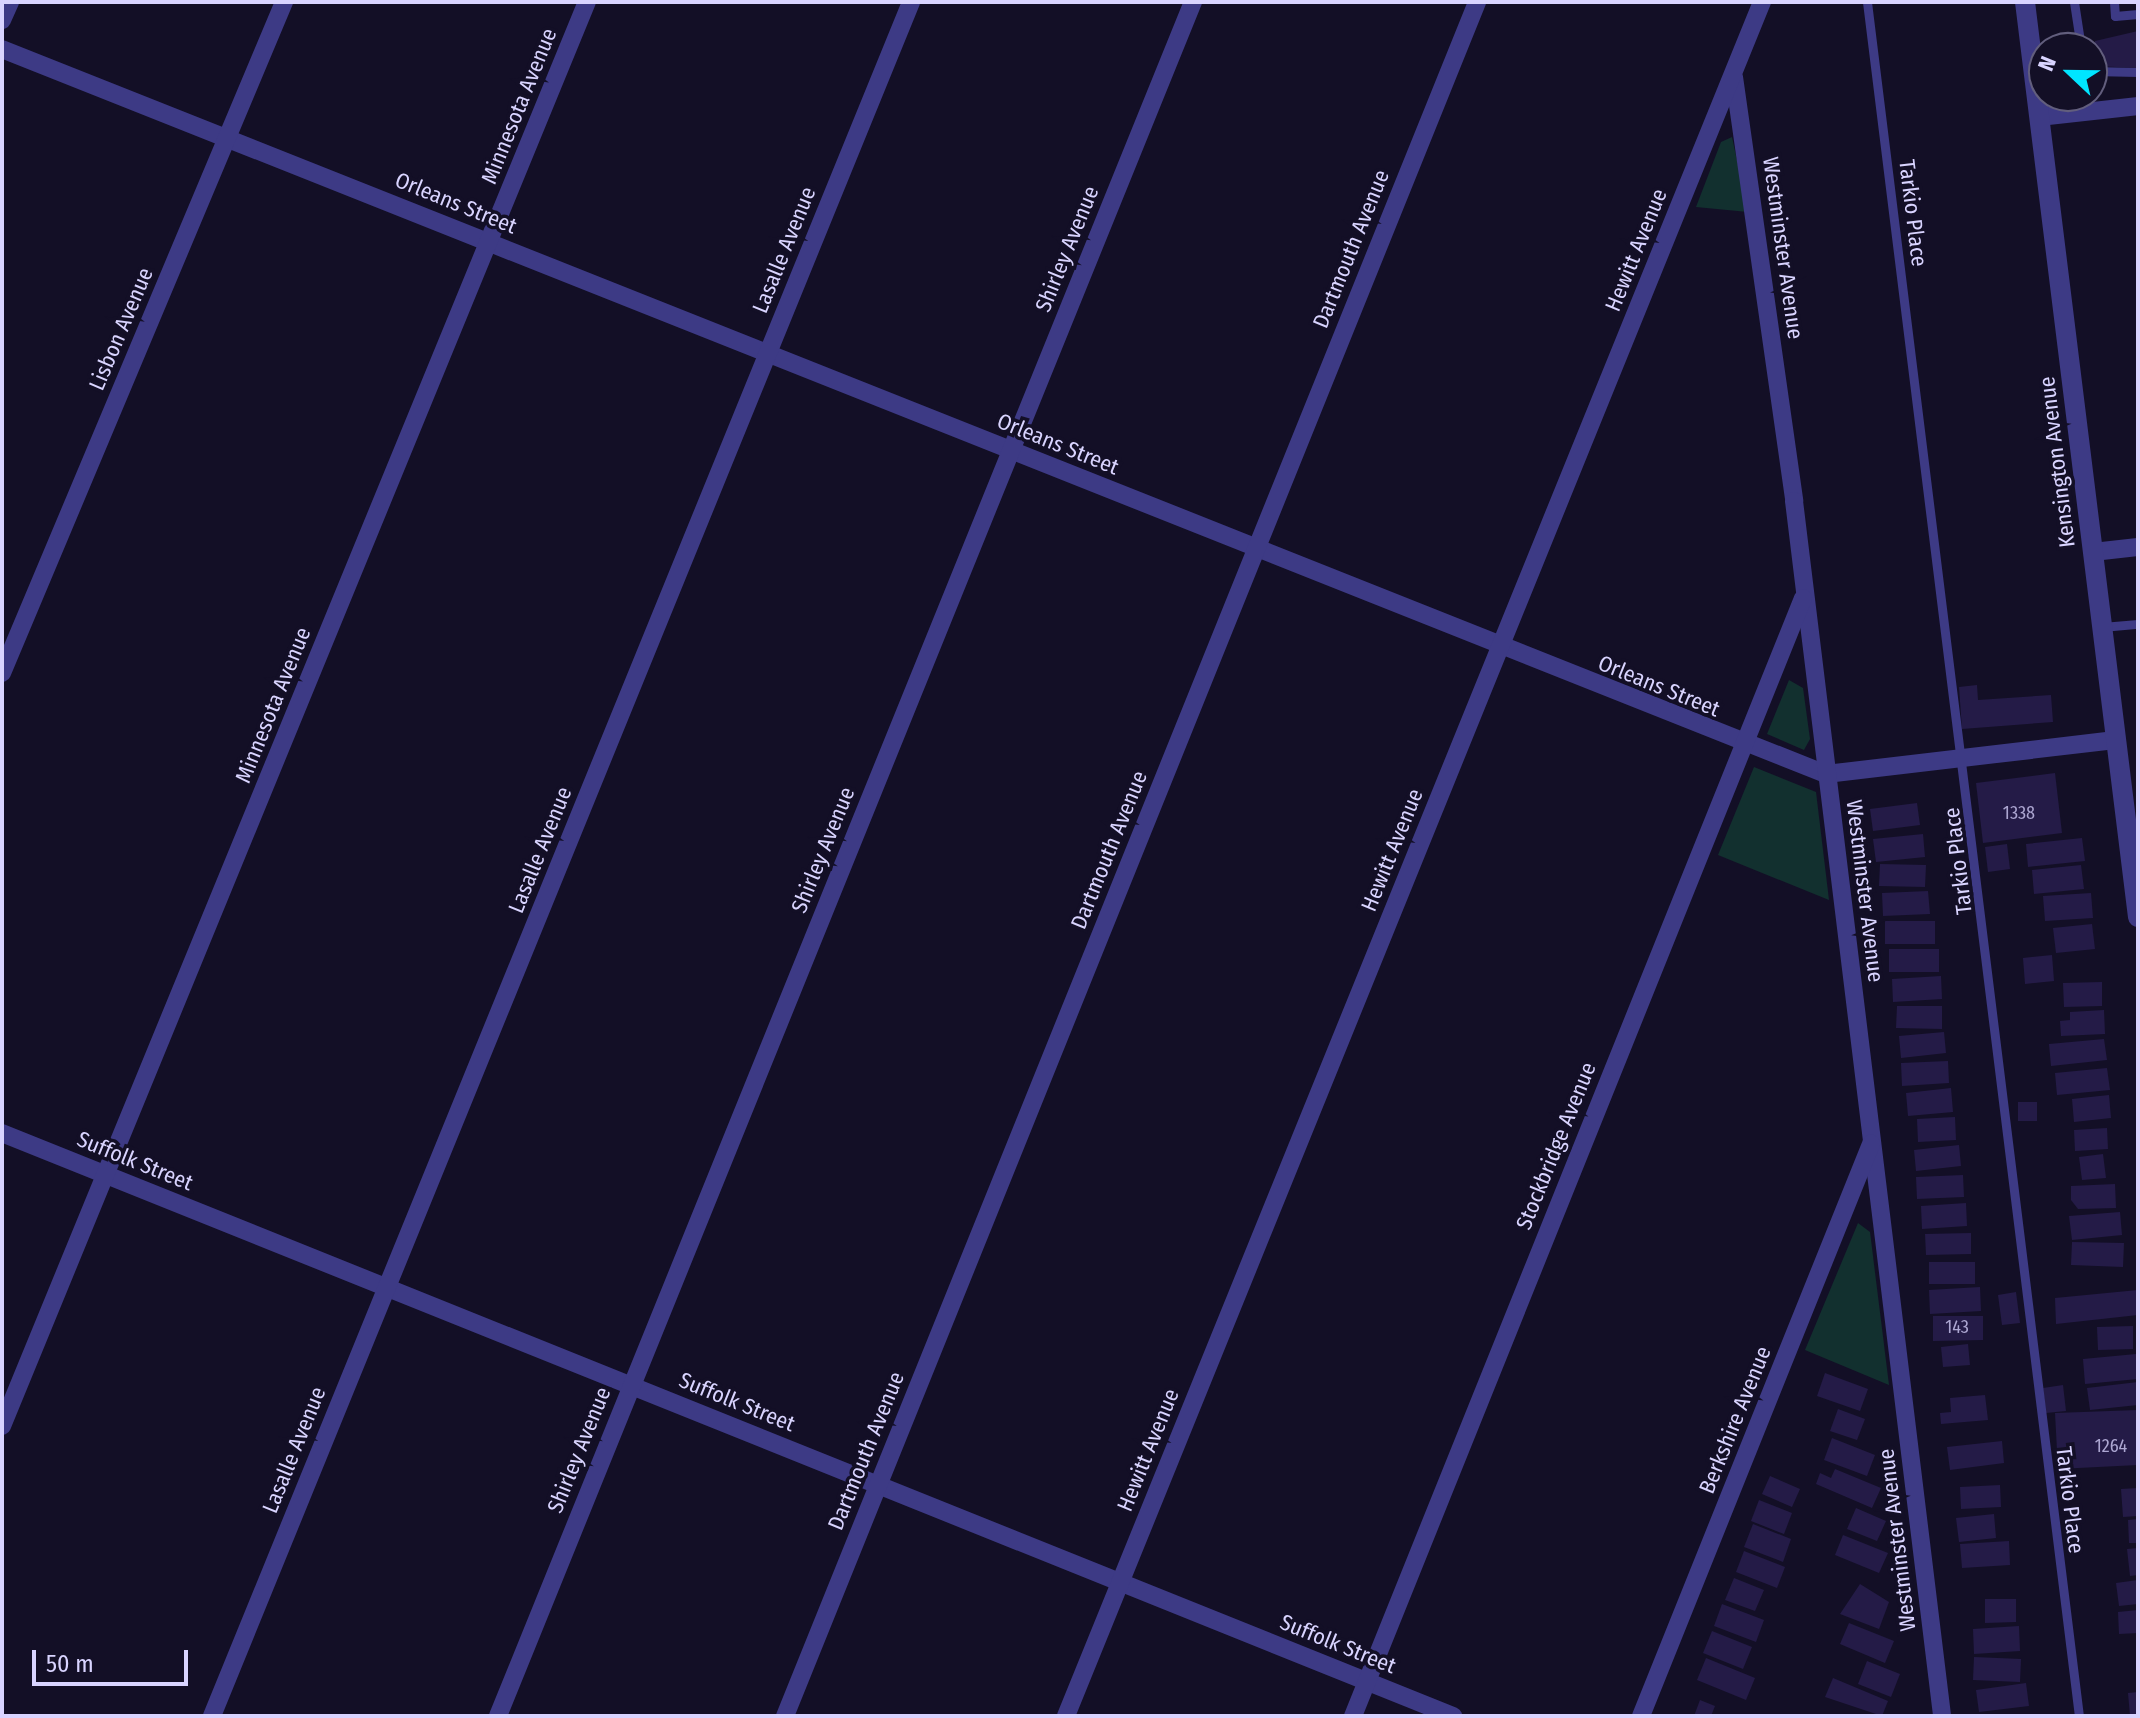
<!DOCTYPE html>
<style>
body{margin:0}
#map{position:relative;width:2140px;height:1718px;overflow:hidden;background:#130f26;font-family:"Fira Sans Condensed",sans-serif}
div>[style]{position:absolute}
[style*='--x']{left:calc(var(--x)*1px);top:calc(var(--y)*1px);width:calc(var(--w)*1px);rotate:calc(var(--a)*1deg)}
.green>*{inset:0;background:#12302f}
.building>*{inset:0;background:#241b47}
.service>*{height:9px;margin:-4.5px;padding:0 4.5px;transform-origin:4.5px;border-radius:4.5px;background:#3d3a85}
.minor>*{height:18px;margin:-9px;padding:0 9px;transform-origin:9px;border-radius:9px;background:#3d3a85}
.tertiary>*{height:20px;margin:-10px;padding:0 10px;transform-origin:10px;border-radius:10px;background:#3d3a85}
span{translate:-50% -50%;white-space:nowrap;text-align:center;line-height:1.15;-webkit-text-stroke:7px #130f26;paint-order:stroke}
.number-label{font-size:18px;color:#aca6d1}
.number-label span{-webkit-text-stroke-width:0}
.street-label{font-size:22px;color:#d9d4ff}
.frame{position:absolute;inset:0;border:4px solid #d9d4ff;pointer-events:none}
.north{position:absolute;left:2028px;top:32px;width:80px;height:80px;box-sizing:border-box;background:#130f26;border:2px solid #625e7d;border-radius:50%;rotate:292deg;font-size:22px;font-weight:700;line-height:32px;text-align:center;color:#d9d4ff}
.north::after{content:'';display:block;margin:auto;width:28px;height:36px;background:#00e5ff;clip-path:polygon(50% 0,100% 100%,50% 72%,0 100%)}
.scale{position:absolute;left:32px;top:1650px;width:156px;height:36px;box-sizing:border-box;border:4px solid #d9d4ff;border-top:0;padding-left:10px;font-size:24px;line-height:28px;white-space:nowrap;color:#d9d4ff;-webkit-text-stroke:6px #130f26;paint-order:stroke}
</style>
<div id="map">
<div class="green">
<i style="clip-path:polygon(1732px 137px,1748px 212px,1696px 207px,1721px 142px)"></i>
<i style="clip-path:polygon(1789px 680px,1803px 688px,1810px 739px,1804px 750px,1767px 734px)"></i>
<i style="clip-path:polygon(1754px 767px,1816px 792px,1829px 900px,1718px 855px)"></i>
<i style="clip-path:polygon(1858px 1223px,1870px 1232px,1889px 1385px,1805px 1350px)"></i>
</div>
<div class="building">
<i style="clip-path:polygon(2138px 31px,2138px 68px,2094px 66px,2095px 41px)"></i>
<i style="clip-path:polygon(1977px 685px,1978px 700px,2051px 695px,2053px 722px,1962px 729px,1959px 687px)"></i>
<i style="clip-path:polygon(2055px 773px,2062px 833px,1983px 843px,1976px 783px)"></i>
<i style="clip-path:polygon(1917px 803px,1920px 825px,1873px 831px,1870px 809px)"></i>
<i style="clip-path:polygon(1923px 834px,1925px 857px,1876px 862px,1873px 839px)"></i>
<i style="clip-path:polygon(2082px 838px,2085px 861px,2028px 867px,2026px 844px)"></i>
<i style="clip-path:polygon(2007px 844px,2010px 869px,1988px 872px,1985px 847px)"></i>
<i style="clip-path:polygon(1880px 864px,1926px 865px,1925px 887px,1879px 886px)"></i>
<i style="clip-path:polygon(2081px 865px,2084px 889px,2034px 894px,2032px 870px)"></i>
<i style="clip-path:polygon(1928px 891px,1930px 914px,1883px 916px,1882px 893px)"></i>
<i style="clip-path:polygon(2091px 893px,2093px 918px,2045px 921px,2043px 896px)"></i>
<i style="clip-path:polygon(1885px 921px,1935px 921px,1935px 944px,1885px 944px)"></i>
<i style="clip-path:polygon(2092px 924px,2095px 949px,2056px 953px,2053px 928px)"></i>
<i style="clip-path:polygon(1889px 949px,1939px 949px,1939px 972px,1889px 972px)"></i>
<i style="clip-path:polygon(2052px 955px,2054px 981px,2025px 984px,2023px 958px)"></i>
<i style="clip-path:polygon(1941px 976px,1942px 999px,1893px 1002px,1892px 979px)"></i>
<i style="clip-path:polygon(2102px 982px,2102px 1006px,2064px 1007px,2063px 983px)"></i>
<i style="clip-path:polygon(1897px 1006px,1942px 1006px,1942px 1029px,1896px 1028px)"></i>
<i style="clip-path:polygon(2104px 1010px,2105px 1034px,2061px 1036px,2060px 1021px,2070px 1020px,2070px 1012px)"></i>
<i style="clip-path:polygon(1944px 1032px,1946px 1053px,1901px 1058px,1899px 1036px)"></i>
<i style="clip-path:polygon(2104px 1039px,2107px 1060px,2051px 1066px,2049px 1044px)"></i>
<i style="clip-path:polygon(1948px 1061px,1949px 1083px,1902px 1086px,1901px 1063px)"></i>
<i style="clip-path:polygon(2107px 1068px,2110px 1090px,2057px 1095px,2055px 1073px)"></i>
<i style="clip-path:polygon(1951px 1088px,1953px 1112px,1908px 1116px,1906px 1093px)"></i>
<i style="clip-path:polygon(2109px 1095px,2111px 1118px,2074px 1122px,2072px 1099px)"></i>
<i style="clip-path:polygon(2018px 1102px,2037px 1102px,2037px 1121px,2018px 1121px)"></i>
<i style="clip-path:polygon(1955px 1117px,1956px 1140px,1918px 1142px,1917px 1119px)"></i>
<i style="clip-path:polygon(2107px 1128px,2108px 1149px,2075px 1151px,2074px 1130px)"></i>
<i style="clip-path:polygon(1959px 1145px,1961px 1166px,1916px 1171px,1914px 1150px)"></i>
<i style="clip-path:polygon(2103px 1154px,2106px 1178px,2082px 1180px,2079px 1157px)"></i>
<i style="clip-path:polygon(1963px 1175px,1964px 1197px,1917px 1199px,1916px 1177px)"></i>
<i style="clip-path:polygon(2115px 1184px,2116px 1208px,2078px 1209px,2071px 1200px,2071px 1186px)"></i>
<i style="clip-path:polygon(1966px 1203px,1967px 1226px,1922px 1229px,1921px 1206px)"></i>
<i style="clip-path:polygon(2120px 1212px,2122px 1235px,2072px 1240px,2069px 1216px)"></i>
<i style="clip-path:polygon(1971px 1233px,1971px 1254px,1926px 1255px,1925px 1234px)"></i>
<i style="clip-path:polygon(2072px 1242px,2124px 1243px,2123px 1267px,2071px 1265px)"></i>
<i style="clip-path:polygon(1929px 1262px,1975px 1262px,1975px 1284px,1929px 1284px)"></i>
<i style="clip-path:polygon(1980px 1287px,1981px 1311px,1930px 1314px,1929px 1290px)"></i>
<i style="clip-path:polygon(2138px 1290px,2138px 1315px,2056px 1324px,2055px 1298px)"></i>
<i style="clip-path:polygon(2016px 1292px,2020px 1323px,2002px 1325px,1998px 1295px)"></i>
<i style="clip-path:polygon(1933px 1316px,1983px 1316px,1983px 1340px,1933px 1341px)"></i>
<i style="clip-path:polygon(2133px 1326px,2133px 1349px,2098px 1350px,2097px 1327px)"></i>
<i style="clip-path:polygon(1968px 1344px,1970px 1365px,1943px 1367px,1941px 1347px)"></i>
<i style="clip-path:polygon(2136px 1354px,2138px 1379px,2085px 1384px,2083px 1359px)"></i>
<i style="clip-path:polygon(1825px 1373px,1868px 1389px,1860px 1411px,1817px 1396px)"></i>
<i style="clip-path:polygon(2138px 1382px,2138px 1405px,2090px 1410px,2087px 1388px)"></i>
<i style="clip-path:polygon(2063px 1385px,2066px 1411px,2046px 1413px,2043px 1388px)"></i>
<i style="clip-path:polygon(1985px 1395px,1988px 1420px,1941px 1424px,1940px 1413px,1951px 1412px,1950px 1398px)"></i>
<i style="clip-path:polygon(1838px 1409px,1865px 1419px,1857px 1440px,1830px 1431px)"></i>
<i style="clip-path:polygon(2138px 1410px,2138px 1465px,2058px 1469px,2055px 1413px)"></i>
<i style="clip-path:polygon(1832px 1438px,1875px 1455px,1867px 1476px,1824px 1460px)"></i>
<i style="clip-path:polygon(2002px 1441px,2004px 1463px,1950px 1470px,1947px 1447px)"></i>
<i style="clip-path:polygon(1835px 1469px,1881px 1488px,1872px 1508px,1816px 1484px,1820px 1473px,1831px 1478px)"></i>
<i style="clip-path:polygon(1770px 1476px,1800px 1489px,1792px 1507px,1762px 1494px)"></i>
<i style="clip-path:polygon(2000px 1485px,2001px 1507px,1961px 1509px,1960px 1487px)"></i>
<i style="clip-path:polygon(2138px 1488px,2138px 1516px,2123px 1517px,2121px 1489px)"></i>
<i style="clip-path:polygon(1759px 1500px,1792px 1513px,1784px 1534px,1751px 1521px)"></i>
<i style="clip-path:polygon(1856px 1508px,1886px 1521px,1877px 1541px,1847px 1529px)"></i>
<i style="clip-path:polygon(1994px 1514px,1996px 1538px,1959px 1542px,1956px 1518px)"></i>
<i style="clip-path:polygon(2138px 1519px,2138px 1543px,2129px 1543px,2128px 1520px)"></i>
<i style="clip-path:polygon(1753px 1524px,1791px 1539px,1783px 1562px,1744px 1547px)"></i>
<i style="clip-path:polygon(1843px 1535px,1888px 1553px,1879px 1573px,1835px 1555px)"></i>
<i style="clip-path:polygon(2009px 1541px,2010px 1565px,1962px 1568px,1960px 1544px)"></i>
<i style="clip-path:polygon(2138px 1548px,2138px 1575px,2130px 1576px,2127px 1549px)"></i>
<i style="clip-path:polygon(1744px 1551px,1785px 1567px,1777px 1588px,1736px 1572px)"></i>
<i style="clip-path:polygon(1734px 1578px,1764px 1590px,1755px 1611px,1725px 1600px)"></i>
<i style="clip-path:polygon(2138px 1580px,2138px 1604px,2119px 1606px,2116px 1583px)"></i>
<i style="clip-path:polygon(1860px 1584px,1889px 1602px,1879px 1629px,1840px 1614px)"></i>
<i style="clip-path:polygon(1985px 1599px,2016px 1599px,2016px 1622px,1985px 1623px)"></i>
<i style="clip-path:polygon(1722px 1604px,1764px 1620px,1756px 1642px,1714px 1626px)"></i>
<i style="clip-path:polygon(2138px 1610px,2138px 1633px,2119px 1634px,2118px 1612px)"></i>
<i style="clip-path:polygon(1849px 1623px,1894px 1641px,1885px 1663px,1840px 1644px)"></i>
<i style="clip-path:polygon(2019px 1626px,2020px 1651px,1974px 1654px,1973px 1629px)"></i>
<i style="clip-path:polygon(1712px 1631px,1752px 1647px,1743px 1669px,1703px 1653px)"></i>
<i style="clip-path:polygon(1974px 1657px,2021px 1659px,2020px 1682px,1973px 1680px)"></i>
<i style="clip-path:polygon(1706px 1658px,1755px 1678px,1746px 1700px,1697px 1680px)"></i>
<i style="clip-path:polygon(1867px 1661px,1900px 1674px,1891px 1697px,1858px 1684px)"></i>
<i style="clip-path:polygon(1833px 1678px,1888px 1701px,1882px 1716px,1825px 1697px)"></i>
<i style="clip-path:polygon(2026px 1683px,2029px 1706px,1979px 1712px,1976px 1690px)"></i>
<i style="clip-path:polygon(2138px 1692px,2138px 1716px,2130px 1716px,2128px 1693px)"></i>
<i style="clip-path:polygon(1700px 1700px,1715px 1706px,1711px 1716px,1694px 1716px)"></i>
</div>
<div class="service">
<i style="--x:1867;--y:2;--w:1727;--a:82.95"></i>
<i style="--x:2074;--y:2;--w:47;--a:81.3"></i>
<i style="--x:2114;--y:2;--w:14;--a:86"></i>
<i style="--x:2115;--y:16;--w:23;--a:-5"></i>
<i style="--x:2092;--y:71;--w:46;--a:1.2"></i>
<i style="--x:2102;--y:627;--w:36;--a:-5"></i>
</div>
<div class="minor">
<i style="--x:2;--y:20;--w:20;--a:-66"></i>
<i style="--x:2;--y:49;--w:1963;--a:21.68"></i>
<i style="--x:1826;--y:774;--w:291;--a:-6.7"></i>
<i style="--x:1734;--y:77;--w:428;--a:81.9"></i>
<i style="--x:1794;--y:501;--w:1224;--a:83.05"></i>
<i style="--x:2039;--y:117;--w:100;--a:-6.3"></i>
<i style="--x:2093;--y:552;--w:45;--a:-6.3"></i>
<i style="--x:2;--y:673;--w:728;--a:-67.2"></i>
<i style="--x:2;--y:1133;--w:1564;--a:21.89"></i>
<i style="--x:2;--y:1426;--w:1539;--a:-67.67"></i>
<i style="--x:212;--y:1716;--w:1851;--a:-67.81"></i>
<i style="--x:498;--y:1716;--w:1850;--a:-67.93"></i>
<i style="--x:785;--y:1716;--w:1848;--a:-68.01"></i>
<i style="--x:1066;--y:1716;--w:1850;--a:-67.9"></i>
<i style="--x:1353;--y:1716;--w:1205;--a:-68.07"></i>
<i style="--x:1641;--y:1716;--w:617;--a:-68.1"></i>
</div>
<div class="tertiary">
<i style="--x:2025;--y:2;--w:922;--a:82.96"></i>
</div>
<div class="number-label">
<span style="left:2019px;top:813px">1338</span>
<span style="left:1957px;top:1327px">143</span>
<span style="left:2111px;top:1446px">1264</span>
</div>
<div class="street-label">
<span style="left:519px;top:106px;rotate:-68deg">Minnesota Avenue</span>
<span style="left:456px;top:203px;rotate:22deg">Orleans Street</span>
<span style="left:1913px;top:213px;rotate:83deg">Tarkio Place</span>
<span style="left:1783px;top:248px;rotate:82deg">Westminster Avenue</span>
<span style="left:1067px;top:249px;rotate:-68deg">Shirley Avenue</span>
<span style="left:1351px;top:249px;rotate:-68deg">Dartmouth Avenue</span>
<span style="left:784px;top:250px;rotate:-68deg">Lasalle Avenue</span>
<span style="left:1636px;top:250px;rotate:-68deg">Hewitt Avenue</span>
<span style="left:121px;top:329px;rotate:-67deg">Lisbon Avenue</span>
<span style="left:1058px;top:444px;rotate:22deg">Orleans Street</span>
<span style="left:2057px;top:462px;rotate:-97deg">Kensington Avenue</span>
<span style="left:1659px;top:686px;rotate:22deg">Orleans Street</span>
<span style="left:273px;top:705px;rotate:-68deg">Minnesota Avenue</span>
<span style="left:540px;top:850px;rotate:-68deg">Lasalle Avenue</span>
<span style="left:823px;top:850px;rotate:-68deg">Shirley Avenue</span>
<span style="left:1109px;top:850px;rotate:-68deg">Dartmouth Avenue</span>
<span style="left:1392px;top:850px;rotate:-68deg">Hewitt Avenue</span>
<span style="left:1958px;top:861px;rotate:-97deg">Tarkio Place</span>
<span style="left:1865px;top:891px;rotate:83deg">Westminster Avenue</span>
<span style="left:1556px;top:1146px;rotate:-68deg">Stockbridge Avenue</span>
<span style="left:135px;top:1161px;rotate:22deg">Suffolk Street</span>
<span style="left:737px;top:1402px;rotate:22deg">Suffolk Street</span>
<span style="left:1735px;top:1420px;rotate:-68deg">Berkshire Avenue</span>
<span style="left:294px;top:1450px;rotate:-68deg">Lasalle Avenue</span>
<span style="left:579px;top:1450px;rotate:-68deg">Shirley Avenue</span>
<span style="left:1148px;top:1450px;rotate:-68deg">Hewitt Avenue</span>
<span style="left:866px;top:1451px;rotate:-68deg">Dartmouth Avenue</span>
<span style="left:2070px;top:1500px;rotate:83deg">Tarkio Place</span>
<span style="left:1897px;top:1540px;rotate:-97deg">Westminster Avenue</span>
<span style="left:1338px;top:1644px;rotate:22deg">Suffolk Street</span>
</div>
<div class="frame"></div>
<div class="north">N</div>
<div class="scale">50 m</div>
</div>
